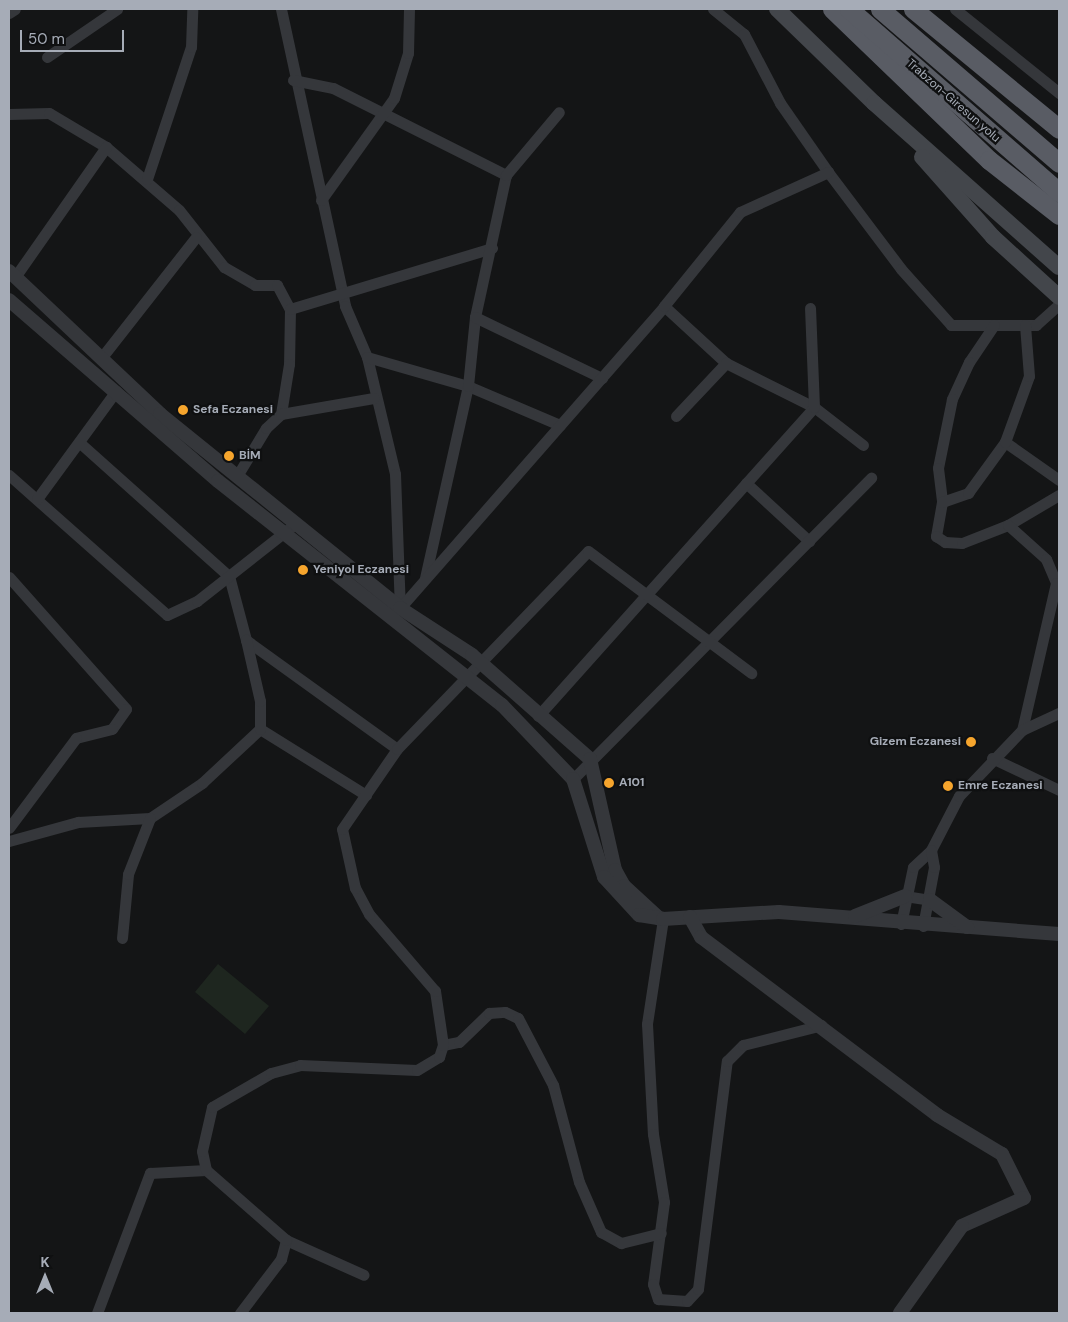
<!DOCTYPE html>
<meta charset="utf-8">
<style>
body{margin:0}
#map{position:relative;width:1068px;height:1322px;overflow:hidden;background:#141516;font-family:"DM Sans",sans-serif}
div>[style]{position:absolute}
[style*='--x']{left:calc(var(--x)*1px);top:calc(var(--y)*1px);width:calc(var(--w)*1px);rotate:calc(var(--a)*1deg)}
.green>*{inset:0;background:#1e261f}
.minor>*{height:11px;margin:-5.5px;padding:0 5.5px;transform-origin:5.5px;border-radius:5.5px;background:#35373b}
.tertiary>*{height:14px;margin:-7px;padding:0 7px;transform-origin:7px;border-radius:7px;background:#35373b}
.secondary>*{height:16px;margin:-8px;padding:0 8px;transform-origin:8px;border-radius:8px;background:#43464b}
.trunk>*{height:19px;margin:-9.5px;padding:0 9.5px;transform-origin:9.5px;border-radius:9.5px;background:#595c64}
.dots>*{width:14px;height:14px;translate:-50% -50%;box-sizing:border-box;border:2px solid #0f1011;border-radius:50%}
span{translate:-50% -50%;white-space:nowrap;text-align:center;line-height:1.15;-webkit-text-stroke:4.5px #0f1011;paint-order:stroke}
.street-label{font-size:12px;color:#a6acb7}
.poi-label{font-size:12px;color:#a6acb7;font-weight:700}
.left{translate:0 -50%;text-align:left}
.right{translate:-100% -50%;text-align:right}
.frame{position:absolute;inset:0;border:10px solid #a6acb7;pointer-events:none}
.north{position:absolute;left:20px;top:1252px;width:50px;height:50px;-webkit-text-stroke:4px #0f1011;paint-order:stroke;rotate:0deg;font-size:14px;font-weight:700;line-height:20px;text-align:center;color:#a6acb7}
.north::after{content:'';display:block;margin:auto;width:18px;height:22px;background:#a6acb7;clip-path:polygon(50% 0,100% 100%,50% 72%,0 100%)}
.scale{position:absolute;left:20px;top:30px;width:104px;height:22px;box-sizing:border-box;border:2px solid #a6acb7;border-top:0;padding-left:6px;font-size:15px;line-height:18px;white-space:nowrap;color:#a6acb7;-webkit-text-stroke:4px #0f1011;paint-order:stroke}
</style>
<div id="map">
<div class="green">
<i style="clip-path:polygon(218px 964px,269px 1006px,245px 1034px,195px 992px)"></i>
</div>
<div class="minor">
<i style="--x:281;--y:9;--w:304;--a:77.8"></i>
<i style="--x:345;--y:306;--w:56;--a:66.7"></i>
<i style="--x:367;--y:357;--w:120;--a:76.5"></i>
<i style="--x:395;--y:474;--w:134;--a:87.9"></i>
<i style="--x:713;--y:9;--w:40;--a:39"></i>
<i style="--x:744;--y:34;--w:78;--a:62.4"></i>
<i style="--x:780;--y:103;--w:84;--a:55.2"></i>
<i style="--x:828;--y:172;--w:121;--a:53"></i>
<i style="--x:901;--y:269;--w:75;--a:48.2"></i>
<i style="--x:951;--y:325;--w:85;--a:0"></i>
<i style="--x:1036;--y:325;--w:31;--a:-42"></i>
<i style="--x:955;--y:9;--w:134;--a:38.9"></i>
<i style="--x:9;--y:13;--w:7;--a:-34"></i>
<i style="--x:47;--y:57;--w:85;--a:-34.4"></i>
<i style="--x:293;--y:80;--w:41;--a:11.3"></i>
<i style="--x:333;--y:88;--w:194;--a:26.7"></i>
<i style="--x:9;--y:114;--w:40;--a:-1.4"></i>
<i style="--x:49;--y:113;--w:66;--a:30.8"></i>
<i style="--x:106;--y:147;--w:96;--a:40.8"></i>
<i style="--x:179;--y:210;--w:73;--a:51.7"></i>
<i style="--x:224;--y:267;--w:36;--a:30"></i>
<i style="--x:255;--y:285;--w:22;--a:0"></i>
<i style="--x:277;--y:285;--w:27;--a:62"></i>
<i style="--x:290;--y:309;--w:55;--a:91"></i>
<i style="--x:289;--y:364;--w:51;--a:99.1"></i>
<i style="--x:147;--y:179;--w:139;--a:-71.6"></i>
<i style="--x:191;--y:47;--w:38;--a:-88"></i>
<i style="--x:321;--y:200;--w:125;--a:-54.4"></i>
<i style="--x:394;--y:98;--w:47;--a:-72.7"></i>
<i style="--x:408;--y:53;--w:44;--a:-88.7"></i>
<i style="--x:15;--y:277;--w:159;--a:-55"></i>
<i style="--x:664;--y:306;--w:84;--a:42.6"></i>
<i style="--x:726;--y:363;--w:98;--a:26.6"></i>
<i style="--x:814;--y:407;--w:62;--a:37.8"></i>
<i style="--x:290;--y:309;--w:211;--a:-16.8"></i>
<i style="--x:475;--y:317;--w:145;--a:-77.7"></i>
<i style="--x:506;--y:175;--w:82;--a:-49.9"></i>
<i style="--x:994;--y:325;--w:45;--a:124"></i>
<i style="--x:969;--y:362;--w:41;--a:114.7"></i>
<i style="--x:952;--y:399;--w:70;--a:101.5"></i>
<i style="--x:938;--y:468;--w:34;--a:83"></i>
<i style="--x:942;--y:502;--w:35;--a:100"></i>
<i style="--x:936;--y:536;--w:11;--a:34"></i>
<i style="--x:945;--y:542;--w:17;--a:3"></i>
<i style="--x:962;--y:543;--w:49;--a:-21.4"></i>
<i style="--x:1008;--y:525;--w:59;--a:-30.5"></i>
<i style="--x:102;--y:357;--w:152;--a:-51.9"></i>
<i style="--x:367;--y:357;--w:105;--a:16"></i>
<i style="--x:468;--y:386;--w:100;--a:23"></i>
<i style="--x:676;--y:416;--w:73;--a:-46.7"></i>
<i style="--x:1005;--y:442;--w:66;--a:35.1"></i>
<i style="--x:80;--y:443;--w:200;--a:41.8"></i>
<i style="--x:229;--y:576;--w:66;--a:75.1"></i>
<i style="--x:246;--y:640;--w:186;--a:35.8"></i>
<i style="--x:9;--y:475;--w:211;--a:41.5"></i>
<i style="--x:167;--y:615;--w:33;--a:-25"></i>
<i style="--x:197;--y:601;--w:125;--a:-38.2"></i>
<i style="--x:237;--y:476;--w:56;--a:-58.9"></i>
<i style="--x:266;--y:428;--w:21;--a:-43"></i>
<i style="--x:281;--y:414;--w:94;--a:-9.8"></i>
<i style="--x:746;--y:483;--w:86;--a:42.6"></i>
<i style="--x:37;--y:499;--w:134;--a:-53.8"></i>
<i style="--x:942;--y:502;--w:28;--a:-19"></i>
<i style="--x:968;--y:493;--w:63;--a:-54"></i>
<i style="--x:1005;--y:442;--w:70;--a:-70"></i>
<i style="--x:1029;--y:376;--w:51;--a:-94.5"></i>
<i style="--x:1008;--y:525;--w:51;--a:41.8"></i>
<i style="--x:1046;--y:559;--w:26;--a:67"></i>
<i style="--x:1056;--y:583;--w:151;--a:103"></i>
<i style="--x:9;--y:577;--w:176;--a:48.4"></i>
<i style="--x:126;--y:709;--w:24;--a:125"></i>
<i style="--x:112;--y:729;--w:37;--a:166"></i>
<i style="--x:76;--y:738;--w:112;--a:126.7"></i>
<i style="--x:425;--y:578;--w:197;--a:-77.4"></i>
<i style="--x:468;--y:386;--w:69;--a:-84.2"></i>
<i style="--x:475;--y:317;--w:141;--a:25.7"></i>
<i style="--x:400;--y:608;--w:401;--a:-48.8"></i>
<i style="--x:664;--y:306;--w:121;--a:-51"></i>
<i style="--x:740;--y:212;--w:97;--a:-24.4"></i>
<i style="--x:538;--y:716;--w:414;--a:-48.2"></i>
<i style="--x:814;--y:407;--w:99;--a:-92.3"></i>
<i style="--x:260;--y:729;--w:125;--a:31.9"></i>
<i style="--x:992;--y:758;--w:74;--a:25.5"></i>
<i style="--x:573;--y:779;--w:424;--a:-45.3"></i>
<i style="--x:9;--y:841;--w:72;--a:-15.4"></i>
<i style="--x:78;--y:822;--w:72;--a:-3.2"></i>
<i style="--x:150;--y:818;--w:63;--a:-33.9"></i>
<i style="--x:202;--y:783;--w:79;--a:-43"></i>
<i style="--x:260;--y:729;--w:28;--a:-90"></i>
<i style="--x:260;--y:701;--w:63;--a:-102.9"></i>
<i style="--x:905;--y:896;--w:25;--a:9"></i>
<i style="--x:663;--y:919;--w:106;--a:98.7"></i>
<i style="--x:647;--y:1024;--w:110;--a:86.9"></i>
<i style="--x:653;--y:1134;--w:69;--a:80.8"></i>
<i style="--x:664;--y:1202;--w:83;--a:97.6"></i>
<i style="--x:653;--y:1284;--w:16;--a:72"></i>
<i style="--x:658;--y:1299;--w:29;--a:4"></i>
<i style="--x:687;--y:1301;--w:16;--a:-47"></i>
<i style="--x:698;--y:1289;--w:230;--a:-82.8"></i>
<i style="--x:727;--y:1061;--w:23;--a:-45"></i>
<i style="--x:743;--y:1045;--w:81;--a:-14.2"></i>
<i style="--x:901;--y:924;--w:58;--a:-78.1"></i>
<i style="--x:913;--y:867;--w:25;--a:-43"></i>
<i style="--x:931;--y:850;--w:61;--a:-62.6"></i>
<i style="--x:959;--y:796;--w:91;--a:-46.3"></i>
<i style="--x:1022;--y:730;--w:41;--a:-24.7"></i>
<i style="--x:923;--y:926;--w:60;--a:-79.4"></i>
<i style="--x:934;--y:867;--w:17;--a:-100"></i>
<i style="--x:122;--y:938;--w:64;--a:-84.6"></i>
<i style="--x:128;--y:874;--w:60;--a:-68.6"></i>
<i style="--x:443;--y:1045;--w:16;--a:-11"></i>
<i style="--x:459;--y:1042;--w:42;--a:-44"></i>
<i style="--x:489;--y:1013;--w:16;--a:-4"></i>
<i style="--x:505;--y:1012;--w:14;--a:25"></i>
<i style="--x:518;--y:1018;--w:76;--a:62.4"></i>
<i style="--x:553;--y:1085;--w:100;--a:75"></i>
<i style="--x:579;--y:1182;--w:55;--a:66.3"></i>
<i style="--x:601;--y:1232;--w:23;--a:29"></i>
<i style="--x:621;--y:1243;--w:41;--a:-14"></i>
<i style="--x:286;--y:1240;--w:85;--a:24.2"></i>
<i style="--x:97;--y:1313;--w:150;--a:-69.3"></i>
<i style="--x:150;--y:1173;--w:56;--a:-3.1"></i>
<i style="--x:240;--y:1313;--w:68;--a:-52.8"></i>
<i style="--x:281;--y:1259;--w:20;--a:-75"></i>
<i style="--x:286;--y:1240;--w:106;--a:-138.8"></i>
<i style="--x:206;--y:1170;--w:19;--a:-102"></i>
<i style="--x:202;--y:1151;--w:45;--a:-77.2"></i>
<i style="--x:212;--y:1107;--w:68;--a:-30"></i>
<i style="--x:271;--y:1073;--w:30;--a:-15"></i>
<i style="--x:300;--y:1065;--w:117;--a:2.4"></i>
<i style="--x:417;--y:1070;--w:26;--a:-31"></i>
<i style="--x:439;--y:1057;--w:13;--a:-72"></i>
<i style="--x:443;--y:1045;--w:55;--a:-98.4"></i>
<i style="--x:435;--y:991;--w:101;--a:-130.6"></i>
<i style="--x:369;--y:914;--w:30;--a:-118"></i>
<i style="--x:355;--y:888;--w:60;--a:-102.4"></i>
<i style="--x:342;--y:829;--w:97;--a:-55.5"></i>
<i style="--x:397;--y:749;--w:275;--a:-46"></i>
<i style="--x:588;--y:551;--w:204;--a:36.8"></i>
</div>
<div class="tertiary">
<i style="--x:9;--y:271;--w:208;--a:43.4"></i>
<i style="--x:160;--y:414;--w:309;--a:38.9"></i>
<i style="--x:400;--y:608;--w:86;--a:33.1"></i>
<i style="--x:472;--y:655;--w:157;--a:41.4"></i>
<i style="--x:590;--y:759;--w:114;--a:77.3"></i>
<i style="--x:615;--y:870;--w:18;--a:61"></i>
<i style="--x:624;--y:886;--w:49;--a:42.5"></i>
<i style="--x:9;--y:300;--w:276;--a:40.9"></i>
<i style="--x:218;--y:481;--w:362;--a:38.3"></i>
<i style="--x:502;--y:705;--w:103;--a:46.2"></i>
<i style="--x:573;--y:779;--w:103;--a:72.4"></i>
<i style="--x:604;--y:877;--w:52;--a:47.4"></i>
<i style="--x:639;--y:915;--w:24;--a:9"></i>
<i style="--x:663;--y:919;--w:116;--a:-3.5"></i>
<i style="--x:779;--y:912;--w:281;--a:4.5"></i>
<i style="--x:930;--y:900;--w:46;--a:36.1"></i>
<i style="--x:855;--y:916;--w:54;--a:-21.8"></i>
<i style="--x:690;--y:917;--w:23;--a:61"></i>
<i style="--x:701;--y:937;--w:296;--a:37"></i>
<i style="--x:937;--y:1115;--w:76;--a:31"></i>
<i style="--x:1002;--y:1154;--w:49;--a:63.4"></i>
<i style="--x:1024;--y:1198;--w:68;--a:155.7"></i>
<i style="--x:962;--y:1226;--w:107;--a:125.5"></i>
</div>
<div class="secondary">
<i style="--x:777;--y:9;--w:135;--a:44.1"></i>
<i style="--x:874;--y:103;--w:247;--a:41.6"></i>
<i style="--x:922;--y:157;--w:107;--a:48.4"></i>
<i style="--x:993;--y:237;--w:89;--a:42.3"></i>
</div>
<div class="trunk">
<i style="--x:832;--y:9;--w:218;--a:43.9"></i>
<i style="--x:989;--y:160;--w:89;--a:38.2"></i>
<i style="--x:849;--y:9;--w:279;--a:41.1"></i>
<i style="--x:880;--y:9;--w:236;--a:40.7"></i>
<i style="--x:913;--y:9;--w:189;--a:39.4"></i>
</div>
<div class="dots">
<i style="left:183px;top:410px;background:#f6a52d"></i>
<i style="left:229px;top:456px;background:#f6a52d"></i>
<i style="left:303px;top:570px;background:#f6a52d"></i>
<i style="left:971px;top:742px;background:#f6a52d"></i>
<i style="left:609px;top:783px;background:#f6a52d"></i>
<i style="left:948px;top:786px;background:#f6a52d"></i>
</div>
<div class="street-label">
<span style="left:953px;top:101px;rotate:41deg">Trabzon-Giresun yolu</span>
</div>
<div class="poi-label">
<span class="left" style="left:193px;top:410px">Sefa Eczanesi</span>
<span class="left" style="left:239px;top:456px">BİM</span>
<span class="left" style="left:313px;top:570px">Yeniyol Eczanesi</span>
<span class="right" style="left:961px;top:742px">Gizem Eczanesi</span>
<span class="left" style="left:619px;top:783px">A101</span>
<span class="left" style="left:958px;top:786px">Emre Eczanesi</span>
</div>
<div class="frame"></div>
<div class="north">K</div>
<div class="scale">50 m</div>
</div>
